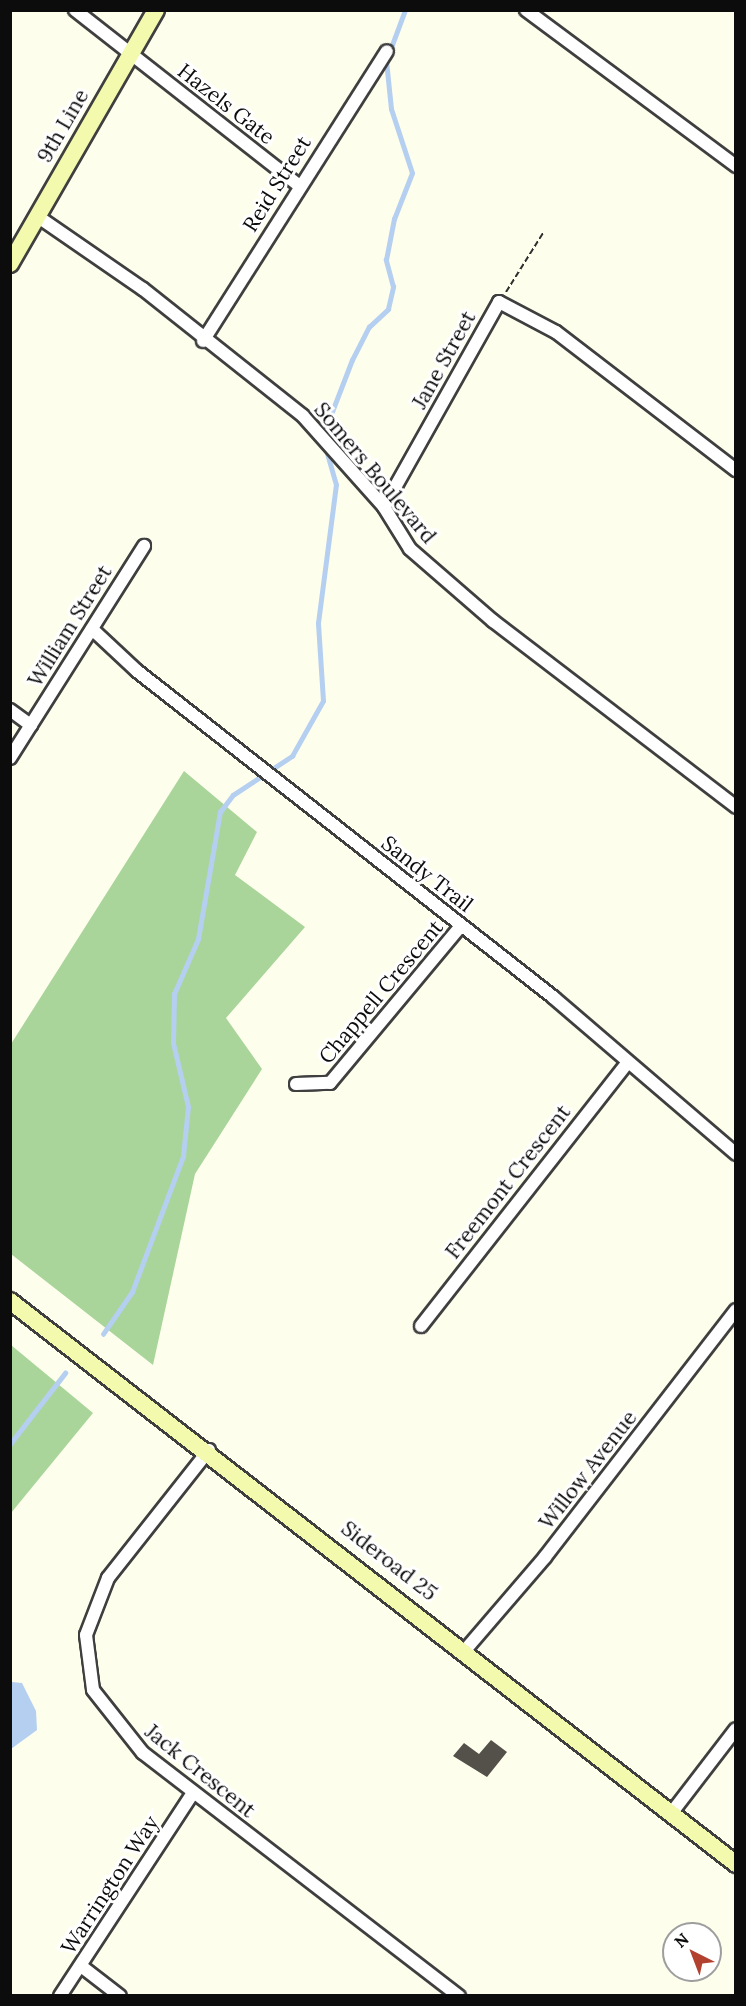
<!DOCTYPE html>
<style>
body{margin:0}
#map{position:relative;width:746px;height:2006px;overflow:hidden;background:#fefeed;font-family:Lora,serif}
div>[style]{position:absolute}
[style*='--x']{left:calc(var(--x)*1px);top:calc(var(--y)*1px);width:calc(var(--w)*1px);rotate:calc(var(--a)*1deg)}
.forest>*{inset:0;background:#a9d59a}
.water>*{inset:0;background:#b5cff1}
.stream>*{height:4.5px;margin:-2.25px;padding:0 2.25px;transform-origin:2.25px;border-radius:2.25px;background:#b5cff1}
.building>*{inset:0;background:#54504a}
.path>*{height:2px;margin-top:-1px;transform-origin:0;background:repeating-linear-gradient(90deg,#2e2e2e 0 6px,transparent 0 9px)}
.roads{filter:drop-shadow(2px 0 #3f3f3f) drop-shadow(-2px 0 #3f3f3f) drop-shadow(0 2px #3f3f3f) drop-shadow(0 -2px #3f3f3f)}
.street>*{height:12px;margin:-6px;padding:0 6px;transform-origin:6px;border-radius:6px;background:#fff}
.secondary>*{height:16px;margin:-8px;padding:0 8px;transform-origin:8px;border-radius:8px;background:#f3f9ad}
span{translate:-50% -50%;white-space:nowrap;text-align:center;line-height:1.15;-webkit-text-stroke:6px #fff;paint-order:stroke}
.street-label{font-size:21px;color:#0c0c0c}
.frame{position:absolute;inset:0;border:12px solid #0c0c0c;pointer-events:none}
.north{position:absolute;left:662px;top:1922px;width:60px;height:60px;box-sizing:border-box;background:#fff;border:2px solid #9e9e9e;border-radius:50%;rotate:318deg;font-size:16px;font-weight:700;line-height:24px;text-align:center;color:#0c0c0c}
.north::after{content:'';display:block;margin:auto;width:21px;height:27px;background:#b2422f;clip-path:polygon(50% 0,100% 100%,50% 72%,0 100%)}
</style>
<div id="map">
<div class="forest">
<i style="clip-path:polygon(184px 771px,257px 832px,235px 875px,305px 927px,226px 1018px,262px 1069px,195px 1174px,153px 1365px,11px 1254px,11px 1044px)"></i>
<i style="clip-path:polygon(11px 1345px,93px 1413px,11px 1513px)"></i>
</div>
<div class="water">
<i style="clip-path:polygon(12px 1682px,22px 1683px,36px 1711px,37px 1730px,11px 1749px)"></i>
</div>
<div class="stream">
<i style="--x:323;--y:435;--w:80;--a:-68.9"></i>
<i style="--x:352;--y:360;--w:37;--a:-63"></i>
<i style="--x:369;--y:327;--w:26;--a:-43"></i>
<i style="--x:388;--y:309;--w:23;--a:-77"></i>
<i style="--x:393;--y:287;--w:28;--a:-105"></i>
<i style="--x:386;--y:260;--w:42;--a:-79"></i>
<i style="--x:394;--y:219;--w:49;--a:-68.6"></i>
<i style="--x:412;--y:173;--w:67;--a:-108.2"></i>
<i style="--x:391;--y:109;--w:48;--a:-95.9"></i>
<i style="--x:386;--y:61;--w:54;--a:-69.6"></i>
<i style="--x:103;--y:1334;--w:51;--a:-55.4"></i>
<i style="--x:132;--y:1292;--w:145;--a:-69.4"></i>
<i style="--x:183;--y:1156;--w:49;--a:-84.2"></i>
<i style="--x:188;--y:1107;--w:66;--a:-103.2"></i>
<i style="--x:173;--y:1043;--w:49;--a:-88.8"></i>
<i style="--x:174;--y:994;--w:60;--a:-66.4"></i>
<i style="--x:198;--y:939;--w:129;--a:-80.2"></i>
<i style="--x:220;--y:812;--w:21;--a:-53"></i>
<i style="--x:233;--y:795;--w:71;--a:-33.5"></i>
<i style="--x:292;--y:756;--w:63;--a:-60.6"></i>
<i style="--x:323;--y:701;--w:78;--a:-93.7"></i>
<i style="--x:318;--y:623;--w:139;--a:-82.6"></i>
<i style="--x:336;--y:485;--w:37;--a:-106"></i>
<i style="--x:10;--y:1444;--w:90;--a:-52.2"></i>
</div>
<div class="building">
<i style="clip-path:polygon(491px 1740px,507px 1752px,487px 1777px,453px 1756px,464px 1743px,479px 1754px)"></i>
</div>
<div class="path">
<i style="--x:506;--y:292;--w:70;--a:-57.9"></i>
</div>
<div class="roads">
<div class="street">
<i style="--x:75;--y:10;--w:283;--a:38.1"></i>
<i style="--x:526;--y:10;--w:262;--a:36.6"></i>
<i style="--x:37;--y:216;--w:129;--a:34.6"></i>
<i style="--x:143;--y:289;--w:204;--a:38.4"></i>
<i style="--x:303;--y:416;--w:122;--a:48.3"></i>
<i style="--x:384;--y:507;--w:49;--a:58.2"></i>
<i style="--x:410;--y:549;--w:110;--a:40.9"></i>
<i style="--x:493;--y:621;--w:306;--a:37.4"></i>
<i style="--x:203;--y:341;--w:343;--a:-57.6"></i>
<i style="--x:384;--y:507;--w:235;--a:-60.7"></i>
<i style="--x:499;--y:302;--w:64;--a:27.8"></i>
<i style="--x:556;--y:332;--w:227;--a:37.5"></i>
<i style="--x:92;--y:629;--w:62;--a:43"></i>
<i style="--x:137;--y:671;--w:529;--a:38.08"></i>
<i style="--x:553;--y:997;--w:241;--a:40.6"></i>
<i style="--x:10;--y:710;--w:26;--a:36"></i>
<i style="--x:10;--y:758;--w:251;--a:-57.7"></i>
<i style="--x:296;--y:1084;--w:34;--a:-2"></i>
<i style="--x:330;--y:1083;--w:204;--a:-50.2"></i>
<i style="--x:421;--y:1326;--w:334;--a:-51.9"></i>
<i style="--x:209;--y:1450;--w:163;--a:128.3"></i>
<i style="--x:108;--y:1578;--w:61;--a:111.1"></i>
<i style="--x:86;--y:1635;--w:55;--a:82.7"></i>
<i style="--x:93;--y:1690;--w:80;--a:51.6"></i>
<i style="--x:143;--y:1753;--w:399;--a:37.6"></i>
<i style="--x:466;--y:1649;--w:121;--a:-49.3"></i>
<i style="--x:545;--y:1557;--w:312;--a:-52.3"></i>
<i style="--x:673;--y:1811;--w:103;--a:-52.5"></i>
<i style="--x:81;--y:1966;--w:49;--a:37.6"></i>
<i style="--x:60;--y:1996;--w:241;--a:-56.8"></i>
</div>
<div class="secondary">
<i style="--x:10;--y:264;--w:293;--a:-60.1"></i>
<i style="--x:10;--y:1301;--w:919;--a:37.79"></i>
</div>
</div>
<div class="street-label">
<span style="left:226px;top:104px;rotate:38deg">Hazels Gate</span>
<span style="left:63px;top:126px;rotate:-60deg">9th Line</span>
<span style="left:277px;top:184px;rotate:-58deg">Reid Street</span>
<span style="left:444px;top:360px;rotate:-61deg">Jane Street</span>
<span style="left:375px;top:473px;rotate:50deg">Somers Boulevard</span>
<span style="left:70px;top:626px;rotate:-58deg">William Street</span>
<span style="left:427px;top:874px;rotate:38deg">Sandy Trail</span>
<span style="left:381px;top:992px;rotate:-50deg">Chappell Crescent</span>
<span style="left:508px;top:1182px;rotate:-52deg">Freemont Crescent</span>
<span style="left:588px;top:1470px;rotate:-52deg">Willow Avenue</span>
<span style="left:389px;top:1561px;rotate:38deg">Sideroad 25</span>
<span style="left:200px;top:1771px;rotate:39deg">Jack Crescent</span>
<span style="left:110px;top:1885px;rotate:-57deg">Warrington Way</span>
</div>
<div class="frame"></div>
<div class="north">N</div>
</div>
